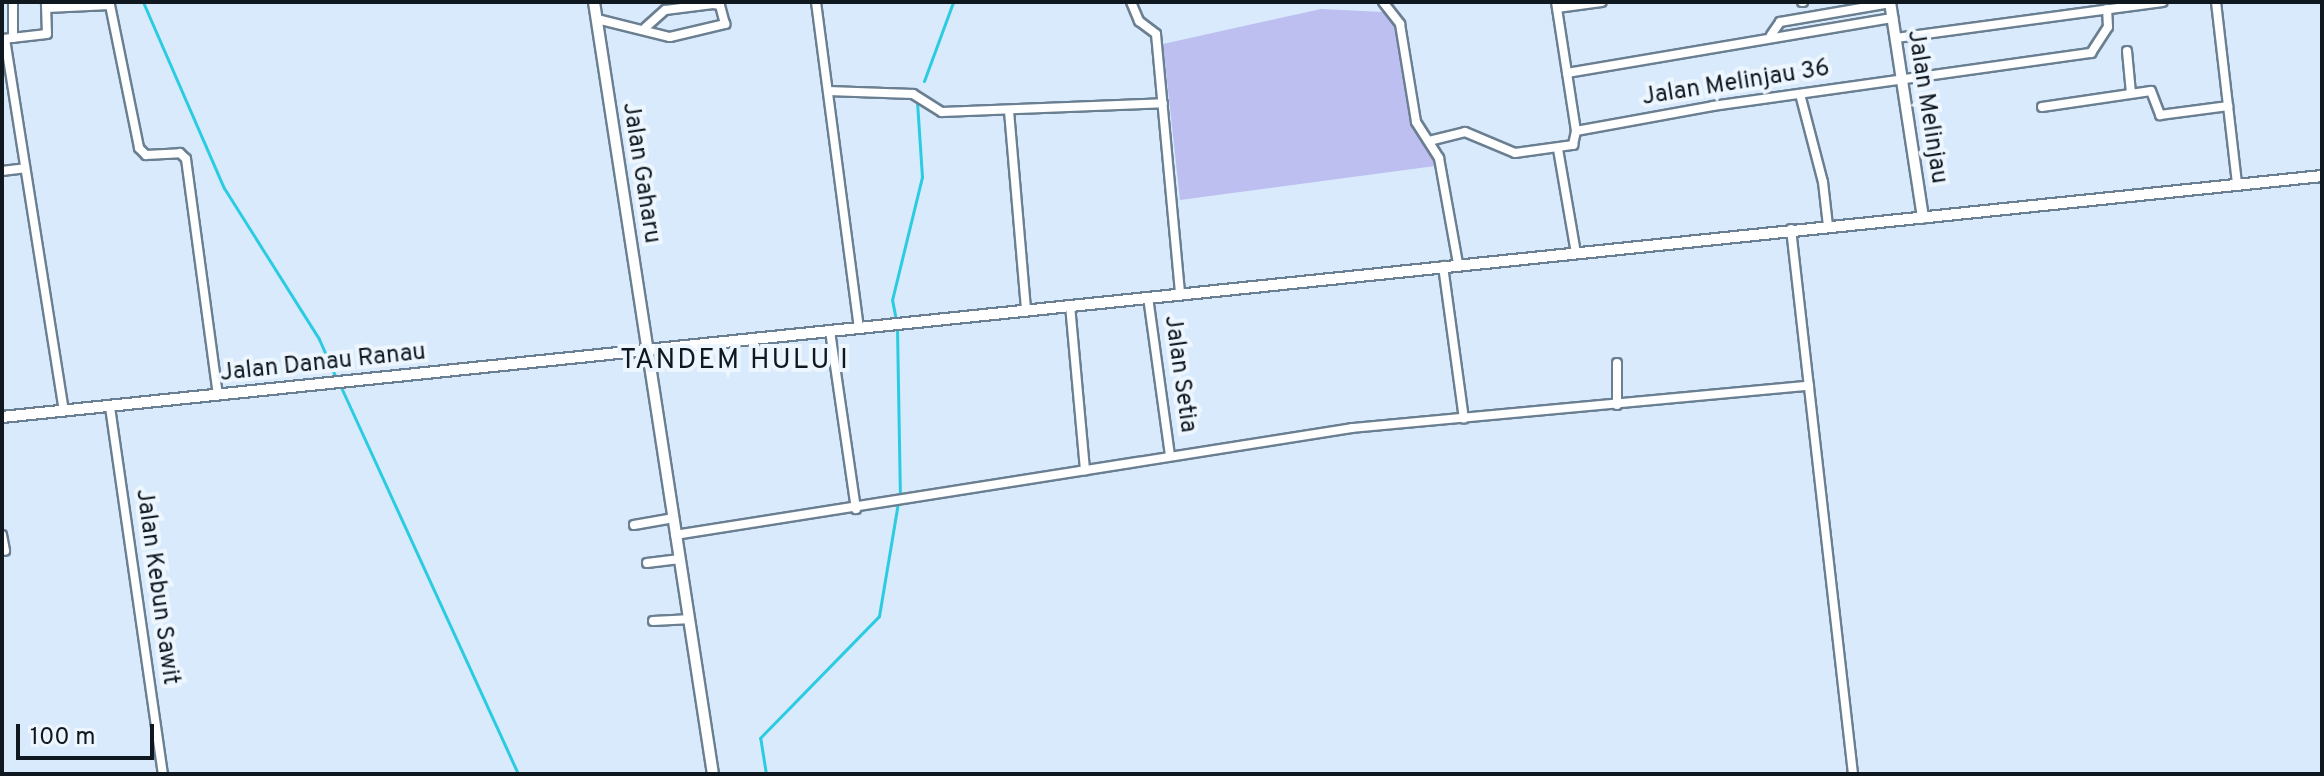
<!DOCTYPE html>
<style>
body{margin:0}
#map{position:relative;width:2324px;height:776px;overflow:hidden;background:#d8eafb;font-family:Overpass,sans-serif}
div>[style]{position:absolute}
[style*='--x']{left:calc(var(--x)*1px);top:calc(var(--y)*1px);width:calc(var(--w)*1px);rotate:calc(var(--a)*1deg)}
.green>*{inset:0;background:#bdbff1}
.stream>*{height:3px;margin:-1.5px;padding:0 1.5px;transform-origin:1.5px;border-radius:1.5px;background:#2bcce1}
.roads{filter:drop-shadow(2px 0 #6a7f91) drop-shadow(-2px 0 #6a7f91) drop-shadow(0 2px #6a7f91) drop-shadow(0 -2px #6a7f91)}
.minor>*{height:8px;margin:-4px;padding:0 4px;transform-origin:4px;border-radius:4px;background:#fff}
.tertiary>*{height:10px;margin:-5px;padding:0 5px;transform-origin:5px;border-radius:5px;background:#fff}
span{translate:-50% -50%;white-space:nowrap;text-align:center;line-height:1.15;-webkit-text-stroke:8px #edf6ff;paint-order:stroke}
.street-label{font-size:24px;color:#10181f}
.quarter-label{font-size:28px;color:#10181f;letter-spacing:2px}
.frame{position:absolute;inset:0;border:4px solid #10181f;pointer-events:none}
.scale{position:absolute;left:16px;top:724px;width:138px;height:36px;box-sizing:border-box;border:4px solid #10181f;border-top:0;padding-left:10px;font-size:24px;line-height:28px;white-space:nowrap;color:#10181f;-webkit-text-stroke:6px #edf6ff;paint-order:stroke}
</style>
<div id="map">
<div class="green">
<i style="clip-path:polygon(1321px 9px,1383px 12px,1396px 21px,1415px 129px,1432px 152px,1435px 166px,1180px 200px,1163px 44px)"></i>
</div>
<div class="stream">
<i style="--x:143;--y:2;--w:203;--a:66.5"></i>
<i style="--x:224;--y:188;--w:178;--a:57.8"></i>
<i style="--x:319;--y:339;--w:43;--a:66.4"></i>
<i style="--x:924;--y:81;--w:84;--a:-69.8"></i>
<i style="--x:896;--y:320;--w:20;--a:-101"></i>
<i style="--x:892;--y:300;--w:127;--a:-76.3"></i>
<i style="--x:922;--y:177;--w:76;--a:-93.8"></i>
<i style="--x:897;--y:328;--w:168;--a:89"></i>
<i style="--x:340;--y:385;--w:428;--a:65.4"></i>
<i style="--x:766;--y:774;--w:36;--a:-99"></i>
<i style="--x:760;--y:738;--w:170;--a:-45.7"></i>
<i style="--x:879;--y:616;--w:115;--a:-80.5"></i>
</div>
<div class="roads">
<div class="minor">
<i style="--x:13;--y:2;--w:36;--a:90"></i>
<i style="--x:816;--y:2;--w:329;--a:82.5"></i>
<i style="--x:1131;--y:2;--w:21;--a:67"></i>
<i style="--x:1139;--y:21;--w:21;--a:37"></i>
<i style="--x:1156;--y:34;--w:261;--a:84.7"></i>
<i style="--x:1383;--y:2;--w:28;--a:52"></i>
<i style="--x:1400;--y:24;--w:99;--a:80.7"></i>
<i style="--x:1416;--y:122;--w:43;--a:57.4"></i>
<i style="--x:1439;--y:158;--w:108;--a:79.8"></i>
<i style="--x:1802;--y:2;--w:1;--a:0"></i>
<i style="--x:2216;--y:2;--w:183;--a:83.4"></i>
<i style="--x:47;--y:8;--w:63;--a:-2.7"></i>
<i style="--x:110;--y:5;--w:146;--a:78.5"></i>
<i style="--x:139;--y:148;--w:10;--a:45"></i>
<i style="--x:146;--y:155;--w:34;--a:-3"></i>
<i style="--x:180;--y:153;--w:8;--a:45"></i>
<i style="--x:186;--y:159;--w:238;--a:82.3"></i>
<i style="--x:1557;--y:8;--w:45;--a:-7.6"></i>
<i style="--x:597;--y:19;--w:75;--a:13.9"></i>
<i style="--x:670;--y:37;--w:57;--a:-13.3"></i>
<i style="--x:725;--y:24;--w:20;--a:-105"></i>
<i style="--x:720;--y:5;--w:7;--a:-172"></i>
<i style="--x:713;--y:4;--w:48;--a:172.9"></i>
<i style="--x:665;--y:10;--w:27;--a:138"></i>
<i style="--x:1771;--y:35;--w:16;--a:-55"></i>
<i style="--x:1780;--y:22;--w:112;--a:-9.8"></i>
<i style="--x:1896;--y:38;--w:269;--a:-7.7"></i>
<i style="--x:3;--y:39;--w:44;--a:-6.5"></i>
<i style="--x:47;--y:34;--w:32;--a:-92"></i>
<i style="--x:5;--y:39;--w:377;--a:81"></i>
<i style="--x:2127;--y:51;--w:42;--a:84.6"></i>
<i style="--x:1567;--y:73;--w:331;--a:-9.6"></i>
<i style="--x:828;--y:91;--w:85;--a:2"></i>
<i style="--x:913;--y:94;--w:34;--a:32"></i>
<i style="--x:942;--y:112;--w:221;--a:-2.3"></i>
<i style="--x:1800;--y:94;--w:91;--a:75.4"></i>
<i style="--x:1823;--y:182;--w:44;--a:83.5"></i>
<i style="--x:2042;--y:107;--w:110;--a:-8.4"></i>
<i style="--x:2151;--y:91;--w:26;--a:69"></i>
<i style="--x:2160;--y:115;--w:69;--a:-7.5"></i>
<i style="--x:1009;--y:111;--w:198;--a:85.1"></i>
<i style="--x:1576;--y:131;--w:139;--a:-10.3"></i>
<i style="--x:1713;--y:106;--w:382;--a:-8"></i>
<i style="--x:2091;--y:53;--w:31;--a:-57"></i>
<i style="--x:2108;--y:27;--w:18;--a:-93"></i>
<i style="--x:1429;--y:141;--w:37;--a:-14"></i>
<i style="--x:1465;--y:132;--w:54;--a:22.8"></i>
<i style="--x:1515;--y:153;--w:59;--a:-7.9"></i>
<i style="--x:1573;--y:145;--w:14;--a:-78"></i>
<i style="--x:1576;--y:131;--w:131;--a:-98.8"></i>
<i style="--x:1558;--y:149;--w:106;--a:80.2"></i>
<i style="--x:2;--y:171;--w:23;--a:-7"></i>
<i style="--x:1791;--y:229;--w:549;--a:83.51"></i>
<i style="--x:1443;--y:266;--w:154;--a:82.2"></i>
<i style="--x:1148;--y:297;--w:160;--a:82.1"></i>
<i style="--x:1070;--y:305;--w:166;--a:84.8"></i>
<i style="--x:830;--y:331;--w:180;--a:81.7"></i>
<i style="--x:1617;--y:363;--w:42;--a:90"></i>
<i style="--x:110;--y:407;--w:371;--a:81.8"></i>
<i style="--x:634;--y:525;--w:39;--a:-10"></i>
<i style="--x:2;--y:535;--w:16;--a:79"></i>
<i style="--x:675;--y:535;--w:685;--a:-8.98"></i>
<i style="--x:1352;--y:428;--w:459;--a:-5.3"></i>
<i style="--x:647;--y:563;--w:31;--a:-7"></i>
<i style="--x:653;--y:621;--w:34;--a:-3"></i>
</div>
<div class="tertiary">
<i style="--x:594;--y:2;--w:781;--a:81.24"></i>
<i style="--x:1890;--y:2;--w:218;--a:81.3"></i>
<i style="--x:2;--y:417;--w:2332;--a:-5.93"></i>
</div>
</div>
<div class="street-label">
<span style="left:1736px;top:84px;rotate:-9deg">Jalan Melinjau 36</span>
<span style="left:1926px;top:107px;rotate:81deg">Jalan Melinjau</span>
<span style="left:640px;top:173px;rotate:81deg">Jalan Gaharu</span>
<span style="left:323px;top:364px;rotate:-6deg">Jalan Danau Ranau</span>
<span style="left:1179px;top:374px;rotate:82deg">Jalan Setia</span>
<span style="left:156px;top:587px;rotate:82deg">Jalan Kebun Sawit</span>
</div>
<div class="quarter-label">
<span style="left:735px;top:361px">TANDEM HULU I</span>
</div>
<div class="frame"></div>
<div class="scale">100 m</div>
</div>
